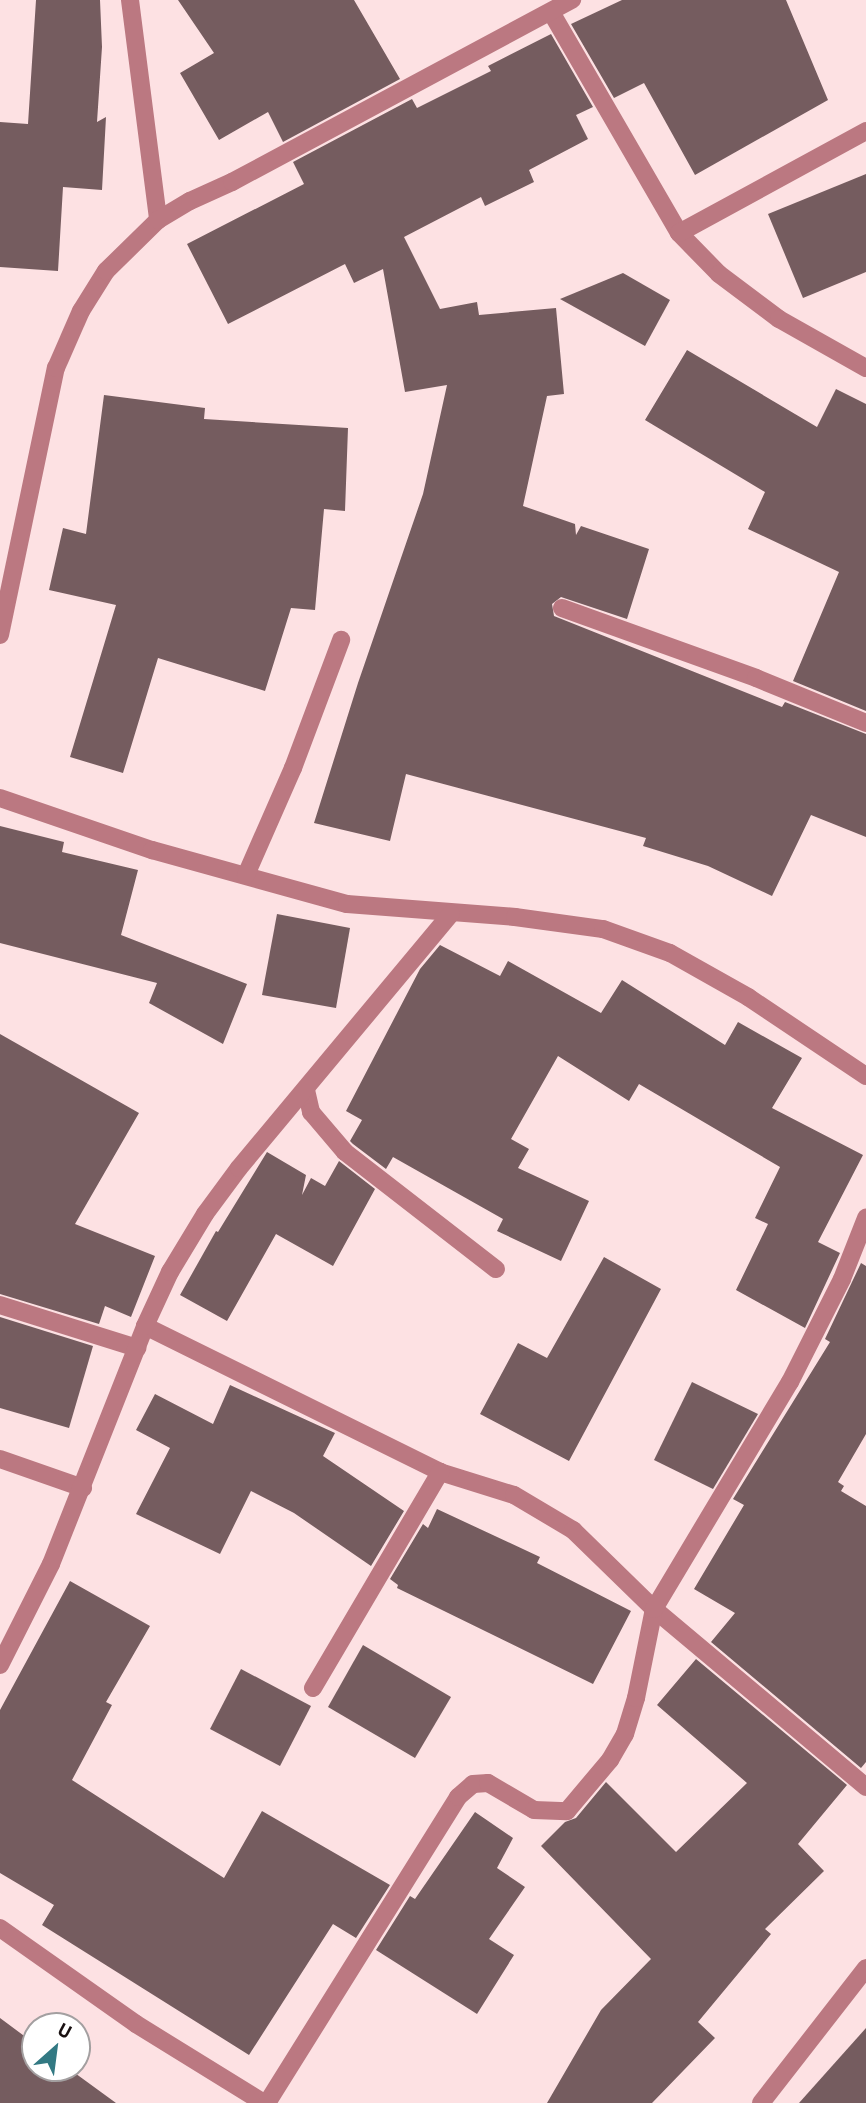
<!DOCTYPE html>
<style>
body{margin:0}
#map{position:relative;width:866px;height:2103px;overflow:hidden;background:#fde1e3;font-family:"Titillium Web",sans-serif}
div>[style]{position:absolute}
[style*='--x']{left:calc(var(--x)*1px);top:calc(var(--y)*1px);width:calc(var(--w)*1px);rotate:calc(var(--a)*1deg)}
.building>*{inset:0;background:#755c5f}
.minor>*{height:18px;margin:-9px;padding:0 9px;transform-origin:9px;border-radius:9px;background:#bb7881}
span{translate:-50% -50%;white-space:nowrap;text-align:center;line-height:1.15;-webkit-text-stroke:5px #fff;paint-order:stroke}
.north{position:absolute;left:21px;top:2012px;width:70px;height:70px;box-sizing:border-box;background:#fff;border:2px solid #a39fa0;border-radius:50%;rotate:28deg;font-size:19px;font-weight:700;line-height:28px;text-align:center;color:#191011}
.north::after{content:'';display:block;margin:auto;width:24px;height:32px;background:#327983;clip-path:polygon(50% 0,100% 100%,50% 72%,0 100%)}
</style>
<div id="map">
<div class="building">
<i style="clip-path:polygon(36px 0,100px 0,102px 47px,97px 122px,106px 117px,102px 190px,63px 187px,58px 271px,0 267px,0 122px,28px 124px)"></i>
<i style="clip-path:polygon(178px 0,354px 0,400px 79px,283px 142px,268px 112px,219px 140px,180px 73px,214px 53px)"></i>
<i style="clip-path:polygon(622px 0,786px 0,828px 100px,695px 175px,644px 83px,614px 98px,571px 24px)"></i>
<i style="clip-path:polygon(551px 34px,593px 107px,576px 115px,588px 139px,529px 170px,534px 182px,485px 206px,481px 197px,404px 237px,440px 309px,477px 302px,479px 315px,556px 308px,564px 394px,547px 396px,523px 506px,575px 524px,576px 535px,581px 526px,649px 549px,627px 619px,561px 597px,552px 604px,554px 616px,782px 707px,785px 702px,866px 734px,866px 837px,811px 815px,772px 896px,708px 866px,643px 846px,646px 838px,406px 774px,390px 841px,314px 823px,358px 683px,423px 494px,447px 385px,405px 392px,383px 269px,354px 283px,345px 264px,228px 324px,187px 244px,304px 184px,293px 162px,412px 99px,417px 108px,491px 71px,488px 66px)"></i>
<i style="clip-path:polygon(866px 174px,866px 272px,803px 298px,768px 214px)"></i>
<i style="clip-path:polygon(623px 273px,670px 300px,645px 346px,560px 299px)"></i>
<i style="clip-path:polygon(687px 350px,817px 427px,836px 389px,866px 404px,866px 711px,793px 681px,839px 572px,748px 529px,765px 492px,645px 420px)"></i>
<i style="clip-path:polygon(104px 395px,205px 408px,204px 419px,348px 428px,345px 511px,324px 509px,315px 610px,291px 608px,265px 691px,158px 658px,123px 773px,70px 757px,116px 605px,49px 590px,63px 528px,86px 534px)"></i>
<i style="clip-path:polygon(0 826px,64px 842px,62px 852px,138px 870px,121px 935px,247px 984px,223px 1044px,149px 1003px,157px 983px,0 943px)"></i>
<i style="clip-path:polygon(277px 914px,350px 928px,336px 1008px,262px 995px)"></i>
<i style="clip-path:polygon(440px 945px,500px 976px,508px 961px,601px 1013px,622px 980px,725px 1045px,738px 1022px,802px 1058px,772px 1108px,863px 1155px,818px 1242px,840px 1253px,805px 1328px,736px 1290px,768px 1224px,755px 1218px,780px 1167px,639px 1084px,629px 1101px,558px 1056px,511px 1139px,529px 1149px,518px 1168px,589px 1201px,561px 1261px,497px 1231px,503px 1219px,393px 1157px,386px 1169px,353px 1144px,350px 1141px,362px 1120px,346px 1111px,420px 969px)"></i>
<i style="clip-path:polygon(0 1034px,139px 1113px,75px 1224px,155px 1256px,131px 1317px,105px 1306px,99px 1324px,0 1294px)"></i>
<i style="clip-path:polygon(267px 1152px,306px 1175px,302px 1195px,311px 1178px,325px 1186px,339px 1161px,375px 1189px,333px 1266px,276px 1234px,227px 1321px,180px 1295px,216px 1231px,218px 1232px)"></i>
<i style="clip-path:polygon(604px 1257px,661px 1289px,569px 1461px,480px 1414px,518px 1343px,547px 1358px)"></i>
<i style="clip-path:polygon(861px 1263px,866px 1266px,866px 1434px,838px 1482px,844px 1486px,841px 1491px,866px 1506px,866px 1762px,861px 1768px,711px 1642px,735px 1613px,694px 1589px,744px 1505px,733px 1499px,830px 1342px,825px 1339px)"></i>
<i style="clip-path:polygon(0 1317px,93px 1346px,69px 1428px,0 1408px)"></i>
<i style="clip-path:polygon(692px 1382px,758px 1414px,713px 1489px,654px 1460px)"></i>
<i style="clip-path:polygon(230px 1385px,335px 1433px,323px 1456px,404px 1511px,371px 1566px,294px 1513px,251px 1491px,220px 1554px,136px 1514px,170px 1448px,136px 1430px,155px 1394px,213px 1424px)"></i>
<i style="clip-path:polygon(437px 1509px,540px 1557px,537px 1563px,631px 1611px,593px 1684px,397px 1588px,398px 1585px,390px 1579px,423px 1524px,428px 1528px)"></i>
<i style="clip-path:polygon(70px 1581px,150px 1626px,106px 1702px,112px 1705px,72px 1780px,224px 1878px,262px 1811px,390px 1885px,356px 1938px,333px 1924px,249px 2055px,42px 1925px,54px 1905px,0 1873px,0 1710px)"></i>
<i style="clip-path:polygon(363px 1645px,451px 1697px,415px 1758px,328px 1707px)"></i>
<i style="clip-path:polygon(696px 1659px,847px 1785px,798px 1844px,824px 1871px,765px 1929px,771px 1934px,698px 2022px,715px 2038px,652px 2103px,547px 2103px,601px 2010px,651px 1959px,541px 1846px,565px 1822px,576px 1818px,606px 1782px,676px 1852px,747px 1783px,657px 1705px)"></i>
<i style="clip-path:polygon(241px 1669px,311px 1706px,280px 1766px,210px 1729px)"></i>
<i style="clip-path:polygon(475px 1812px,513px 1838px,497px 1868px,525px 1887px,489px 1939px,514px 1955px,477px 2014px,376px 1950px,410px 1896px,415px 1899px)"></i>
<i style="clip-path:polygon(0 2018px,35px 2044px,35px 2068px,68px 2068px,116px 2103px,0 2103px)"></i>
<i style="clip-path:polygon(866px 2028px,866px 2103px,799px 2103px)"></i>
</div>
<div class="minor">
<i style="--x:130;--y:0;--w:222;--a:82.7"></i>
<i style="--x:551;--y:12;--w:255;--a:59.9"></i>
<i style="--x:679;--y:233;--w:57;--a:45.7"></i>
<i style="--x:719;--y:274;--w:75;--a:36.9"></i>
<i style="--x:779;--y:319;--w:100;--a:29.4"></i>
<i style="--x:679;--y:233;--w:213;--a:-28.6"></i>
<i style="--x:562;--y:608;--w:206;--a:19.8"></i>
<i style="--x:756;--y:678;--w:119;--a:22.2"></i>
<i style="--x:0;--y:635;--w:273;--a:-78.2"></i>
<i style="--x:56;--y:368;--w:62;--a:-66.3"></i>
<i style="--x:81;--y:311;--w:47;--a:-58"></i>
<i style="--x:106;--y:271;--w:73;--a:-44.4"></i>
<i style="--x:158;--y:220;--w:37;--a:-31"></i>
<i style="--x:190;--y:201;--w:46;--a:-24.3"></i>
<i style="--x:232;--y:182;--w:386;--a:-28.2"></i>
<i style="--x:0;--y:798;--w:161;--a:18.9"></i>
<i style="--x:152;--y:850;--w:202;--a:15.5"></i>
<i style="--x:347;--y:904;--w:169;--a:4.4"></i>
<i style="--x:515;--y:917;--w:89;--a:7.8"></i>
<i style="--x:603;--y:929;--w:71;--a:19.7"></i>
<i style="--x:670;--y:953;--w:90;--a:29.4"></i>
<i style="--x:748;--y:997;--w:142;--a:33.8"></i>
<i style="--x:246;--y:875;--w:117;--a:-66.3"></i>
<i style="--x:293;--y:768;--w:137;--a:-69.4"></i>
<i style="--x:306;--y:1090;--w:23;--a:77"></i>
<i style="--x:311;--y:1112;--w:52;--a:49.6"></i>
<i style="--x:345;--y:1152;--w:191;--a:37.8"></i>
<i style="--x:0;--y:1305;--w:144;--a:17.4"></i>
<i style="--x:145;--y:1326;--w:329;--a:26.3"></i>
<i style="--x:440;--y:1472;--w:77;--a:17.3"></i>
<i style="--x:514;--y:1495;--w:69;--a:30.7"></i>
<i style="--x:573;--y:1530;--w:113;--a:44.3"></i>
<i style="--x:654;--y:1609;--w:277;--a:40"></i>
<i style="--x:0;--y:1459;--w:88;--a:19.3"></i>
<i style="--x:0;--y:1665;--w:113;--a:-63.2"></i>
<i style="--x:51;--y:1564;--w:256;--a:-68.4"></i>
<i style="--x:145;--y:1326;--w:60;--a:-65.2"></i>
<i style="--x:170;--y:1272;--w:68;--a:-58.9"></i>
<i style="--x:205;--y:1214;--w:57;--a:-53.5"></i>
<i style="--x:239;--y:1168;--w:331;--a:-50.2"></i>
<i style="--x:313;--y:1688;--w:251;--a:-59.5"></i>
<i style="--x:0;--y:1928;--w:166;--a:35.2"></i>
<i style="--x:136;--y:2024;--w:150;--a:31.7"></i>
<i style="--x:267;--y:2103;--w:361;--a:-58"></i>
<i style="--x:458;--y:1797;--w:20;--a:-41"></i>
<i style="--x:473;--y:1784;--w:15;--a:-4"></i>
<i style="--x:488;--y:1783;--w:53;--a:30.4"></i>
<i style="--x:534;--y:1810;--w:33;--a:2"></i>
<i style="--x:567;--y:1811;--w:67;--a:-49.9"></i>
<i style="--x:610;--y:1760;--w:30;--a:-60"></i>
<i style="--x:625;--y:1734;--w:38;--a:-73"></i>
<i style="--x:636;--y:1698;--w:91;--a:-78.6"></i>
<i style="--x:654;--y:1609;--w:265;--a:-59.1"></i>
<i style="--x:790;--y:1382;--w:115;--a:-63.2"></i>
<i style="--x:842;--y:1279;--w:66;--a:-68.5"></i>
<i style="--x:761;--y:2103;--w:171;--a:-52.1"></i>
</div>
<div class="north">U</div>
</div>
